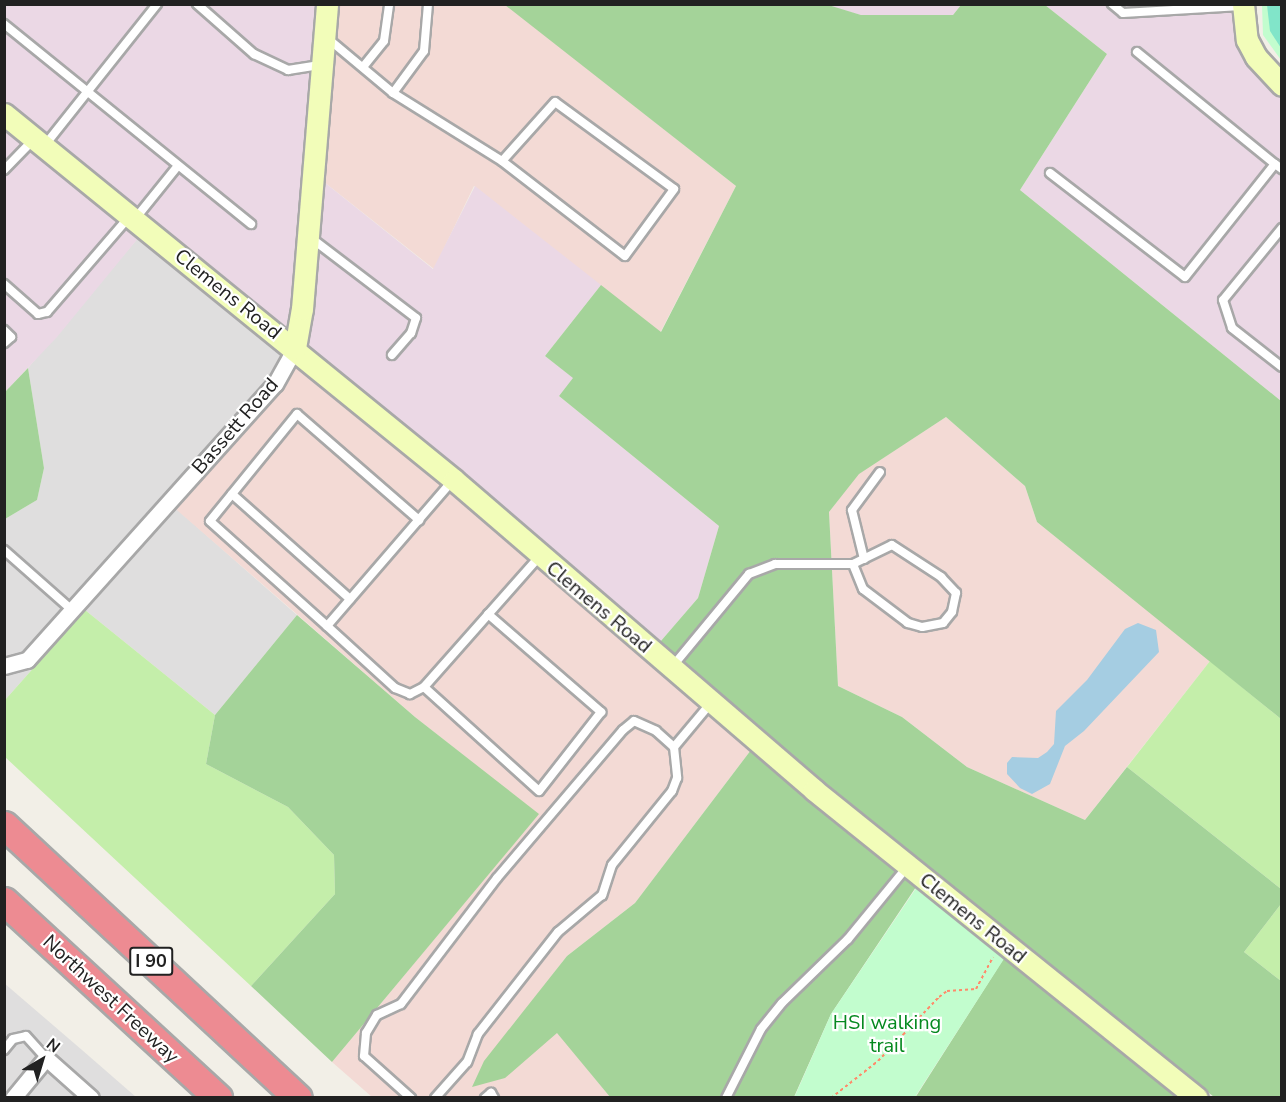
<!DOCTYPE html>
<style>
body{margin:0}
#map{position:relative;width:1286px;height:1102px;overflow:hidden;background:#f2efe7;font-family:"Nunito Sans",sans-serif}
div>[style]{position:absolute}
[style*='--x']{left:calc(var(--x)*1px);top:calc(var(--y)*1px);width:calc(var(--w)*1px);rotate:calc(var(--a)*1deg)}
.residential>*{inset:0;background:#dfdede}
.commercial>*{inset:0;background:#f3dad5}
.industrial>*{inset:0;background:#ebd8e5}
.grass>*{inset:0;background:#c4eeaa}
.forest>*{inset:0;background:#a4d399}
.park>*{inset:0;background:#c2fdce}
.pitch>*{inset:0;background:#81e5c9}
.water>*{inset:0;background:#a5cde2}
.path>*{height:2px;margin-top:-1px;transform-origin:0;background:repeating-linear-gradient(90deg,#ff8a6a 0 3px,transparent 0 6px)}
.roads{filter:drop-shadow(2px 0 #a8a8a8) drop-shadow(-2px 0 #a8a8a8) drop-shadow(0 2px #a8a8a8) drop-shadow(0 -2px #a8a8a8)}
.lane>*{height:8px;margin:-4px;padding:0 4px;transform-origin:4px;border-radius:4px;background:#fff}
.street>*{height:15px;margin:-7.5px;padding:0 7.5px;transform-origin:7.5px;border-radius:7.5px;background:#fff}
.secondary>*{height:21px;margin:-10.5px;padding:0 10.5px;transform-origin:10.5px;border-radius:10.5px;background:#f2fdb9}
.highway>*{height:27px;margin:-13.5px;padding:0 13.5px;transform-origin:13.5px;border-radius:13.5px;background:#ed8b92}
span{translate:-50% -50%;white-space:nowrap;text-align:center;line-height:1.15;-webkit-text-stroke:4.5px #fff;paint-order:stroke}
.shield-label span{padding:2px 4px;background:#fff;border:2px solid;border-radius:4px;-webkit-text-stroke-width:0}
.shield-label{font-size:18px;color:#212121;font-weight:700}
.street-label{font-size:20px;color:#212121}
.park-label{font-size:20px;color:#05891f}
.frame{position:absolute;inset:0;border:6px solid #212121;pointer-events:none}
.north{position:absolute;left:12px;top:1030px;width:60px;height:60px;-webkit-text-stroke:4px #fff;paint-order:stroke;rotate:38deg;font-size:16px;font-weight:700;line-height:24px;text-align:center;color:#212121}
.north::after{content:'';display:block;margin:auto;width:21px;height:27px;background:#212121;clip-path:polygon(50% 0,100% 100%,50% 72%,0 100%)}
</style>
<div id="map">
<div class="residential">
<i style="clip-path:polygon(149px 225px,293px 339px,267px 382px,163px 497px,297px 615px,215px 715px,85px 610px,5px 700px,5px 519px,37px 500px,44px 468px,28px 368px)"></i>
<i style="clip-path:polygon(4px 983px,82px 1050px,136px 1097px,5px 1097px)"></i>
</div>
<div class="commercial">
<i style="clip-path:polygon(505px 4px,736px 186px,660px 333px,474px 186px,434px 269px,319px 178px,334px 5px)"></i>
<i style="clip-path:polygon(288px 347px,751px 750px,635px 903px,567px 956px,532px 1001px,610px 1097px,372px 1097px,332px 1062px,538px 814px,415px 717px,163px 498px,267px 382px)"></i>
<i style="clip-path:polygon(946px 417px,1025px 486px,1037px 522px,1210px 661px,1085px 820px,967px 767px,902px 717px,838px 686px,829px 512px,858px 474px)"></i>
</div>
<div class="industrial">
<i style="clip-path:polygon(5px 5px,318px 5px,293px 339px,149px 225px,57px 337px,5px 392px)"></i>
<i style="clip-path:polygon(825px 5px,961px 5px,953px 15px,861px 15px)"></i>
<i style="clip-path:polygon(1045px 5px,1236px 5px,1281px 91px,1281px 401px,1020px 190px,1107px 54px)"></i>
<i style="clip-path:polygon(319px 178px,433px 269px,475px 186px,601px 285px,545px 356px,574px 378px,559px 396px,719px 526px,698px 598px,654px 649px,306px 346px)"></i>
</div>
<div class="grass">
<i style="clip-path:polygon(85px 610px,215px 715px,206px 764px,288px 807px,334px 855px,335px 894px,251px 986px,5px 757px,5px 700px)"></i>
<i style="clip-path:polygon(1210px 661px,1281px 719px,1281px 889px,1127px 767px)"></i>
<i style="clip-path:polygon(1281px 904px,1281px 981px,1244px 952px)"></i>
</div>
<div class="forest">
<i style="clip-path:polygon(825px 4px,861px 15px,953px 15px,961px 5px,1045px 5px,1107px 54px,1020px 190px,1281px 401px,1281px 719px,1037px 522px,1025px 486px,946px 417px,859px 474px,829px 512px,838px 686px,902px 717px,967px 767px,1085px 820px,1127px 767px,1281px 889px,1281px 904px,1244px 952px,1281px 981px,1281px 1097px,1214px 1097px,654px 649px,698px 598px,719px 526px,559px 396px,573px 378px,545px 356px,601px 285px,661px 332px,736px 186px,505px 5px)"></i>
<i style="clip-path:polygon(28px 368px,44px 468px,37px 500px,5px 519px,5px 392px)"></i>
<i style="clip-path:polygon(297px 615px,415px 717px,539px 814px,332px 1062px,251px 986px,335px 894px,334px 855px,288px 807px,206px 764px,215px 715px)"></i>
<i style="clip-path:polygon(751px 750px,916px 887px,831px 1014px,794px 1097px,610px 1097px,557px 1033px,505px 1078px,472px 1087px,484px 1061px,567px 956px,635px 903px)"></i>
<i style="clip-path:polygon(1006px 955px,1177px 1091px,1175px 1098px,915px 1098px)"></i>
</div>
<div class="park">
<i style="clip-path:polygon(1262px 5px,1281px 5px,1281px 60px,1263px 35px)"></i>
<i style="clip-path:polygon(923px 878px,1011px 948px,915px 1097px,794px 1098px,831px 1014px)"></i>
</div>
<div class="pitch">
<i style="clip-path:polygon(1267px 5px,1281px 5px,1281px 48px,1270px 31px)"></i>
</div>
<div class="water">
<i style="clip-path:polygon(1138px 623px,1156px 630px,1159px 652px,1084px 731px,1065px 746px,1050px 784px,1032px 794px,1020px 788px,1007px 774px,1007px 763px,1012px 757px,1038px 758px,1047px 752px,1054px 744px,1056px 711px,1087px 680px,1125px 629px)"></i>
</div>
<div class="path">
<i style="--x:831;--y:1098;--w:60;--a:-38.2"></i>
<i style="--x:878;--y:1061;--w:88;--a:-46.4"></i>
<i style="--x:939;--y:997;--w:10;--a:-37"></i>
<i style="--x:947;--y:991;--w:29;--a:-4"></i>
<i style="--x:976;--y:989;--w:36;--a:-62"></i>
</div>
<div class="roads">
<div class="lane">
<i style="--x:197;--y:4;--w:76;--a:41.3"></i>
<i style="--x:254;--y:54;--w:38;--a:25"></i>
<i style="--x:288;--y:70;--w:32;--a:-9"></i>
<i style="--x:1112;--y:4;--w:14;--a:39"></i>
<i style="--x:1123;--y:13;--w:118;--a:-3.4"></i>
<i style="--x:4;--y:24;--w:318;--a:39"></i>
<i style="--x:326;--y:37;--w:87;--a:39.9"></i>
<i style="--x:393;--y:93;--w:52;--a:-53.6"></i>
<i style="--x:424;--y:51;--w:47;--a:-85.1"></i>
<i style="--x:1137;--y:52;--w:178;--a:39.1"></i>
<i style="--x:363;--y:67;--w:33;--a:-51"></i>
<i style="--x:384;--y:41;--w:37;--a:-82"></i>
<i style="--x:393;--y:93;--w:128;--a:32"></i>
<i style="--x:502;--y:161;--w:155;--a:37.7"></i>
<i style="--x:625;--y:256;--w:83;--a:-53.8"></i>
<i style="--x:674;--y:189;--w:147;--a:-143.8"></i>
<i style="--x:555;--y:102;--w:79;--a:131.9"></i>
<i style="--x:45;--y:145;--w:180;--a:-51.5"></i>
<i style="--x:4;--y:170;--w:43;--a:-45.9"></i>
<i style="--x:1050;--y:173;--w:170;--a:37.6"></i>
<i style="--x:1185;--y:277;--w:144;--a:-51.5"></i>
<i style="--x:1275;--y:164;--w:9;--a:36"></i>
<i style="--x:135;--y:219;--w:67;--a:-51.1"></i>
<i style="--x:1282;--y:228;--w:93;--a:129.3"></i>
<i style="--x:1223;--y:300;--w:29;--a:72"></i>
<i style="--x:1232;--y:328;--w:63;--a:38"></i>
<i style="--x:311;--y:238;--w:132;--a:37.3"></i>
<i style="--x:416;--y:318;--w:16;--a:108"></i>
<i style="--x:411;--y:333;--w:29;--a:131"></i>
<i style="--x:4;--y:284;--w:45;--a:41.4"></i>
<i style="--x:38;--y:314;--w:9;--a:-13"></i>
<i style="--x:47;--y:312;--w:125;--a:-49.2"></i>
<i style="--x:4;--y:330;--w:10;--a:45"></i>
<i style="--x:11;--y:337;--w:9;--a:139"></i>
<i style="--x:232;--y:494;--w:158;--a:41.7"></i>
<i style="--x:4;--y:550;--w:91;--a:41.4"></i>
<i style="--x:864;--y:559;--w:50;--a:-103.8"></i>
<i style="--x:852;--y:510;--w:47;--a:-53.6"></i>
<i style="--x:488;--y:614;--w:150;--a:40.9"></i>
<i style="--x:601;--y:712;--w:100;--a:128.1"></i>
<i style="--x:539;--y:791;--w:155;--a:-137.9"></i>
<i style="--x:424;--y:687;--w:175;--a:-48.5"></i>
<i style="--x:327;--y:626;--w:157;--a:-138.1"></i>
<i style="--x:210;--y:521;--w:138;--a:-50.9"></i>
<i style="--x:297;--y:414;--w:162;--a:41"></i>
<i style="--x:672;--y:667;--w:121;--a:-50.4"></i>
<i style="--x:749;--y:574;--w:28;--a:-21"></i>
<i style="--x:775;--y:564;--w:78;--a:0"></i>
<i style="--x:853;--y:564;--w:43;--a:-26"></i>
<i style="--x:892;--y:545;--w:59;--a:33.1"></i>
<i style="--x:941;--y:577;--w:22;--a:47"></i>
<i style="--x:956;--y:593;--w:19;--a:102"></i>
<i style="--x:952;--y:612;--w:14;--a:129"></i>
<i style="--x:943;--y:623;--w:21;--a:169"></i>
<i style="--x:922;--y:627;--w:15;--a:-164"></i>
<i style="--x:908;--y:623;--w:56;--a:-142.9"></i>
<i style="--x:863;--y:589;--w:27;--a:-112"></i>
<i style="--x:424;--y:687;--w:16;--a:153"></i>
<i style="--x:410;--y:694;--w:16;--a:-158"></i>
<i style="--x:395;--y:688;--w:92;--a:-137.6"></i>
<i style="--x:327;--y:626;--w:193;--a:-49.2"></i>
<i style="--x:674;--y:747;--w:56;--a:-50.1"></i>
<i style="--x:4;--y:1050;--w:14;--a:-51"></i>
<i style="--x:13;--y:1039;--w:13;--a:-13"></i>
<i style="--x:26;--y:1036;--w:30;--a:48"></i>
<i style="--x:411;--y:1098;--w:63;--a:-138.2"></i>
<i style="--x:364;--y:1056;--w:23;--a:-85"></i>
<i style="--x:366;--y:1033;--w:21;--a:-59"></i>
<i style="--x:377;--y:1015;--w:26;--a:-25"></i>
<i style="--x:401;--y:1004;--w:158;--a:-52.7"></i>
<i style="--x:497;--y:878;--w:194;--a:-49.6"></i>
<i style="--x:623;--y:730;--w:14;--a:-39"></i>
<i style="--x:634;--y:721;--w:24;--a:24"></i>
<i style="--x:656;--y:731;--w:24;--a:42"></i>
<i style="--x:674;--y:747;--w:31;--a:84"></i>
<i style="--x:677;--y:778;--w:14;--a:111"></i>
<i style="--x:672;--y:791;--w:95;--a:129"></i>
<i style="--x:612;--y:865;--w:32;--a:108"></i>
<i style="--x:602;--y:895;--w:57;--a:139.9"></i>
<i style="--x:558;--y:932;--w:130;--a:128.1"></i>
<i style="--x:478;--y:1034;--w:30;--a:111"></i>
<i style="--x:467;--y:1062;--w:48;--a:131.6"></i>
<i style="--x:485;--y:1098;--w:8;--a:-40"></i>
<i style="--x:491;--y:1093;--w:6;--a:59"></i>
<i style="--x:726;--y:1098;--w:77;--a:-63.1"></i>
<i style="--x:761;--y:1029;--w:33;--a:-51"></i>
<i style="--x:782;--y:1003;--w:92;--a:-44.1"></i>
<i style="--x:848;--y:939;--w:93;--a:-50.7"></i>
</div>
<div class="street">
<i style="--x:4;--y:666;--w:24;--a:-15"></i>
<i style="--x:27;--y:660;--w:371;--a:-48.1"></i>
<i style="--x:275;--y:384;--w:41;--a:-60.9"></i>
<i style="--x:13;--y:1098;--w:52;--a:-50.5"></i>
<i style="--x:46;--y:1058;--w:60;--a:41.6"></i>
</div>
<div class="secondary">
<i style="--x:1243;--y:4;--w:36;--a:84"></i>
<i style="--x:1247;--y:40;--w:19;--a:62"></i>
<i style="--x:1256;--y:57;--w:38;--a:47"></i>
<i style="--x:4;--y:114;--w:580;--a:39.12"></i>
<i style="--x:454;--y:480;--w:475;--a:40.7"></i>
<i style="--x:814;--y:790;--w:491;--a:38.8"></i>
<i style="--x:295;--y:348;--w:40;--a:-80"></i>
<i style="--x:302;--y:309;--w:306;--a:-85.3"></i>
</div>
<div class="highway">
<i style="--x:4;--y:825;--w:401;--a:42.9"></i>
<i style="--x:4;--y:901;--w:291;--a:42.6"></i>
</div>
</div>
<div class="shield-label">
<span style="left:151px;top:961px">I 90</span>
</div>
<div class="street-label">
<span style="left:228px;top:294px;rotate:39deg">Clemens Road</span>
<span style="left:235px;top:426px;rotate:-49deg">Bassett Road</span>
<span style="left:599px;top:607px;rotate:40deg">Clemens Road</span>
<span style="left:973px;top:918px;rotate:39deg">Clemens Road</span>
<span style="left:111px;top:999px;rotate:43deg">Northwest Freeway</span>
</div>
<div class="park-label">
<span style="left:887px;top:1034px">HSI walking<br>trail</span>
</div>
<div class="frame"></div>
<div class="north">N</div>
</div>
